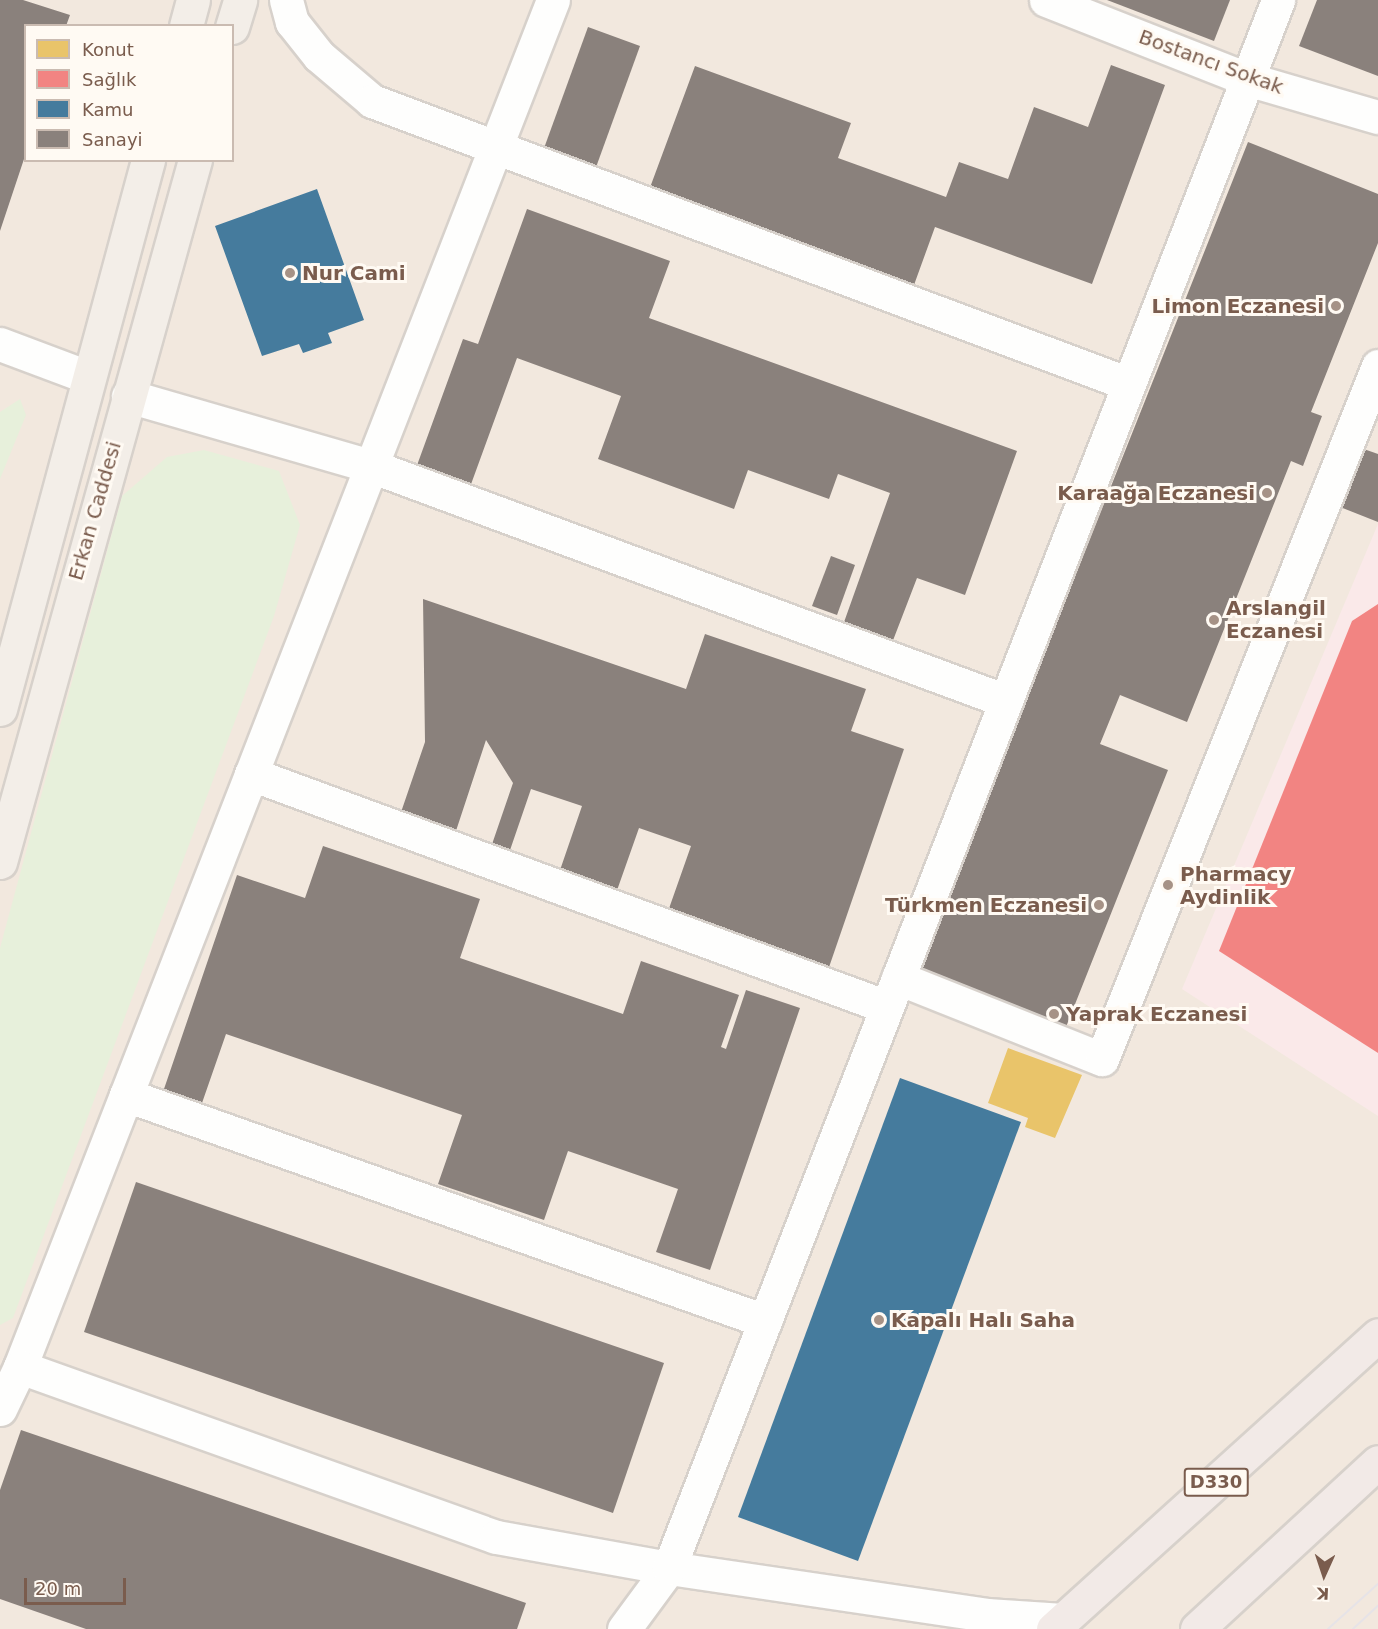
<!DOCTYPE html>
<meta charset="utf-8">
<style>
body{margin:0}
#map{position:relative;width:1378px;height:1629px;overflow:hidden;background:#f9f5f0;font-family:"DejaVu Sans",sans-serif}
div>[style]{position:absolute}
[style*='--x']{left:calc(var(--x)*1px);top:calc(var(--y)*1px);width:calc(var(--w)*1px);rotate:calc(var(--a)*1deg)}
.residential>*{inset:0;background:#f2e8de}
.medical>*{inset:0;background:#fae9e9}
.green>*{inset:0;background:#e7f0db}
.homes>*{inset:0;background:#e9c46a}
.health>*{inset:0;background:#f28482}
.public>*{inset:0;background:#457b9d}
.industry>*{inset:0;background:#8a817c}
.roads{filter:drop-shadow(2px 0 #d7d1cb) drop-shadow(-2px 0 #d7d1cb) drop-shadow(0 2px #d7d1cb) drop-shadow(0 -2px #d7d1cb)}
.minor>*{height:33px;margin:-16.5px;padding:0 16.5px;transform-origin:16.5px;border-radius:16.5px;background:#fefefd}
.major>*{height:33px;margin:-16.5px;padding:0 16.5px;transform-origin:16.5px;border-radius:16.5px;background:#f3eee8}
.highway>*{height:33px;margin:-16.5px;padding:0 16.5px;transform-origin:16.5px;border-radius:16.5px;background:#f2eae7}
.tram>*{height:1.5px;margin:-0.75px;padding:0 0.75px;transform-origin:0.75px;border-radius:0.75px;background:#e6e3e7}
.dots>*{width:16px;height:16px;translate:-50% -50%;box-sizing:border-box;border:3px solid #fffaf3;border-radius:50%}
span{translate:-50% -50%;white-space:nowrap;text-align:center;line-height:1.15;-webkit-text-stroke:6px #fffaf3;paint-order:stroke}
.shield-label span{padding:2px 4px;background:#fffaf3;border:2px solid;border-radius:4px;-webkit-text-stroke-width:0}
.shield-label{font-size:18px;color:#7a5c4d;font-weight:700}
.street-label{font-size:20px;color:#7a5c4d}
.poi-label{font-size:20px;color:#7a5c4d;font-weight:700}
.left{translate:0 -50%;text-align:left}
.right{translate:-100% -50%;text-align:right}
.legend{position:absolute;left:24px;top:24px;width:210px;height:138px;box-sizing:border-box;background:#fffaf3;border:2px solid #cabbb1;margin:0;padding:8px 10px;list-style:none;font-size:18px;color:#7a5c4d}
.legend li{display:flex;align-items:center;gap:12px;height:30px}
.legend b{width:30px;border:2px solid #cabbb1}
.north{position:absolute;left:1294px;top:1545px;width:60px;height:60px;-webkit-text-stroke:4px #fffaf3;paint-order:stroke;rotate:183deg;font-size:16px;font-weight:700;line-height:24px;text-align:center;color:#7a5c4d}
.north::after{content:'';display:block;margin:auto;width:21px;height:27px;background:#7a5c4d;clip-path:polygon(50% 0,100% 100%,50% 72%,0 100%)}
.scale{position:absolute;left:24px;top:1578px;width:102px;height:27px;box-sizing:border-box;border:3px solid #7a5c4d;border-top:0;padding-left:8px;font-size:18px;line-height:21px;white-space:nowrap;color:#7a5c4d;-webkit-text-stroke:4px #fffaf3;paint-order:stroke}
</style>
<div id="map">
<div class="residential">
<i style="clip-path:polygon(evenodd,0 0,1378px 0,1378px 1629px,0 1629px,0 0,26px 26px,232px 26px,232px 160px,26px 160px,26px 26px)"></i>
</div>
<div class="medical">
<i style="clip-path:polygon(1378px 524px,1378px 1116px,1182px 989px)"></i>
</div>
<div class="green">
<i style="clip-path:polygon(20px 399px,26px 415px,0 479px,0 412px)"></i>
<i style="clip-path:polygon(204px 450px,279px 471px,300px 525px,274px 616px,13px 1318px,0 1325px,0 948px,122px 496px,167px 457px)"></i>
</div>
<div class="homes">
<i style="clip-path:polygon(1008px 1048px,1082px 1075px,1055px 1138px,1025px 1127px,1028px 1118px,988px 1103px)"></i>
</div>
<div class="health">
<i style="clip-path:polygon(1378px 604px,1378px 1053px,1219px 951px,1352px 621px)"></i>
</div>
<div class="public">
<i style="clip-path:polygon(317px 189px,364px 320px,328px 333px,332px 343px,303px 353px,299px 344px,262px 356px,215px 226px)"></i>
<i style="clip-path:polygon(900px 1078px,1021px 1122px,858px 1561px,738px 1517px)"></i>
</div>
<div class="industry">
<i style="clip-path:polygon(0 0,23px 0,70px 15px,66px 26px,26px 26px,26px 153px,0 231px)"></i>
<i style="clip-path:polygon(1107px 0,1230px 0,1214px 41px)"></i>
<i style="clip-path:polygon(1317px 0,1378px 0,1378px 76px,1299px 46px)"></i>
<i style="clip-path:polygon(588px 27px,640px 46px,591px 181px,539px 162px)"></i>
<i style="clip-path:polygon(1111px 65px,1165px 85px,1092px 284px,935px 227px,910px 296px,645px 201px,695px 66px,851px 123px,838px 158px,946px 197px,959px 162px,1008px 179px,1034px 107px,1088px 127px)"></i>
<i style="clip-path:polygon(1248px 142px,1378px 194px,1378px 243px,1311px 412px,1322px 416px,1303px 466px,1291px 461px,1187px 722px,1120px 695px,1100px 744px,1168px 770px,1062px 1037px,915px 979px)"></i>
<i style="clip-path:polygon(527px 209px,670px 261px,649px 318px,1017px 451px,965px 595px,917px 578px,892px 643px,843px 625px,890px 493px,838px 474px,829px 499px,748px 470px,734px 509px,598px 459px,621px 396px,517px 358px,470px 487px,416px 468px,463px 339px,478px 344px)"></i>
<i style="clip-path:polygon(1358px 447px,1378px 454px,1378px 522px,1335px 505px)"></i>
<i style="clip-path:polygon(831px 556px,855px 565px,837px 615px,812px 606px)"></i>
<i style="clip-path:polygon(423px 599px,686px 689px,705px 634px,866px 689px,851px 731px,904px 749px,827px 973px,666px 917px,691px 846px,639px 828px,615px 896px,558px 876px,582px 806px,531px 789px,507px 859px,489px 853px,513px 783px,486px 740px,453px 840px,398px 821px,425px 742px)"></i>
<i style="clip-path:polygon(323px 846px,480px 899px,460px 958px,623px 1014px,641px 961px,739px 995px,721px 1047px,726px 1049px,746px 990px,800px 1008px,710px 1270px,656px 1252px,678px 1189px,568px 1151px,544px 1220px,438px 1184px,462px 1115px,226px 1034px,202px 1103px,164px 1089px,237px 875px,305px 898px)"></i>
<i style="clip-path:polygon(136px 1182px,664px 1363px,613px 1513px,84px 1332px)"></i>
<i style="clip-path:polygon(21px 1430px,526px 1603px,517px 1629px,86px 1629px,0 1599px,0 1490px)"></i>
</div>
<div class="roads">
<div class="minor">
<i style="--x:286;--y:0;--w:23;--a:75"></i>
<i style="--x:292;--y:22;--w:43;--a:51.5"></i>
<i style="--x:319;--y:56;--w:70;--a:40.3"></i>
<i style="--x:372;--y:101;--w:808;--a:20.5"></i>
<i style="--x:1046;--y:0;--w:216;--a:21.5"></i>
<i style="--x:1247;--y:79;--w:136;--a:16.2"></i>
<i style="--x:0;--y:344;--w:94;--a:20.6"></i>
<i style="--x:128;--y:396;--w:253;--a:16.1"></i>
<i style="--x:371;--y:466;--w:677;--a:20.31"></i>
<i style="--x:251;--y:774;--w:677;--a:20.12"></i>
<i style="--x:898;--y:978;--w:219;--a:21.7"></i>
<i style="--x:1102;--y:1059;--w:746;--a:-68.28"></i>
<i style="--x:126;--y:1095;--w:678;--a:19.48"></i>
<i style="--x:20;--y:1367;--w:1467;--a:-68.7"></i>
<i style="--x:0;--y:1409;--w:47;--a:-64.5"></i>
<i style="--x:20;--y:1367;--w:505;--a:19.65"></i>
<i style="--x:496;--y:1537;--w:176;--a:10.2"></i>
<i style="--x:669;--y:1568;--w:321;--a:8.4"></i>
<i style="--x:987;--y:1615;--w:76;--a:3.8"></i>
<i style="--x:624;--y:1629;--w:76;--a:-53.6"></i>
<i style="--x:669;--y:1568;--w:1682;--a:-68.77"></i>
</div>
<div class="major">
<i style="--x:186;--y:26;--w:27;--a:-75"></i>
<i style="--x:232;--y:27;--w:28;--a:-73"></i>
<i style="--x:0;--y:709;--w:569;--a:-74.91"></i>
<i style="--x:0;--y:862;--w:729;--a:-74.48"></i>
</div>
<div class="highway">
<i style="--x:1053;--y:1629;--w:438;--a:-42.1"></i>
<i style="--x:1197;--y:1629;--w:246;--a:-42.7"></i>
</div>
</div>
<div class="tram">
<i style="--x:1328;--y:1629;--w:67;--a:-42"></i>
<i style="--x:1353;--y:1629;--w:34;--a:-43"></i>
</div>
<div class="dots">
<i style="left:290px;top:273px;background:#a69286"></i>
<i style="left:1336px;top:306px;background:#a69286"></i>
<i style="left:1267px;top:493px;background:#a69286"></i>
<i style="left:1214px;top:620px;background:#a69286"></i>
<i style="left:1168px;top:885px;background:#a69286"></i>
<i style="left:1099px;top:905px;background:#a69286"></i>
<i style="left:1054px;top:1014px;background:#a69286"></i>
<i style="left:879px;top:1320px;background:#a69286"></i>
</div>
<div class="shield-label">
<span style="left:1216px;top:1482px">D330</span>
</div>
<div class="street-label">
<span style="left:1211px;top:62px;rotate:20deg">Bostancı Sokak</span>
<span style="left:95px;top:511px;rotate:-74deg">Erkan Caddesi</span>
</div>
<div class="poi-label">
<span class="left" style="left:302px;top:273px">Nur Cami</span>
<span class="right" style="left:1324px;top:306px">Limon Eczanesi</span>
<span class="right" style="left:1255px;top:493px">Karaağa Eczanesi</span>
<span class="left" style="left:1226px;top:620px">Arslangil<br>Eczanesi</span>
<span class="left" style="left:1180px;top:886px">Pharmacy<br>Aydinlik</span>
<span class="right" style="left:1087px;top:905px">Türkmen Eczanesi</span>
<span class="left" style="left:1066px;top:1014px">Yaprak Eczanesi</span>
<span class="left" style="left:891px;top:1320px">Kapalı Halı Saha</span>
</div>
<ul class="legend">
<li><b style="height:16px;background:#e9c46a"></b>Konut</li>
<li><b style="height:16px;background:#f28482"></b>Sağlık</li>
<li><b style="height:16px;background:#457b9d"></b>Kamu</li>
<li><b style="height:16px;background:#8a817c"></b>Sanayi</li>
</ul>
<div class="north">K</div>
<div class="scale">20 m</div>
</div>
